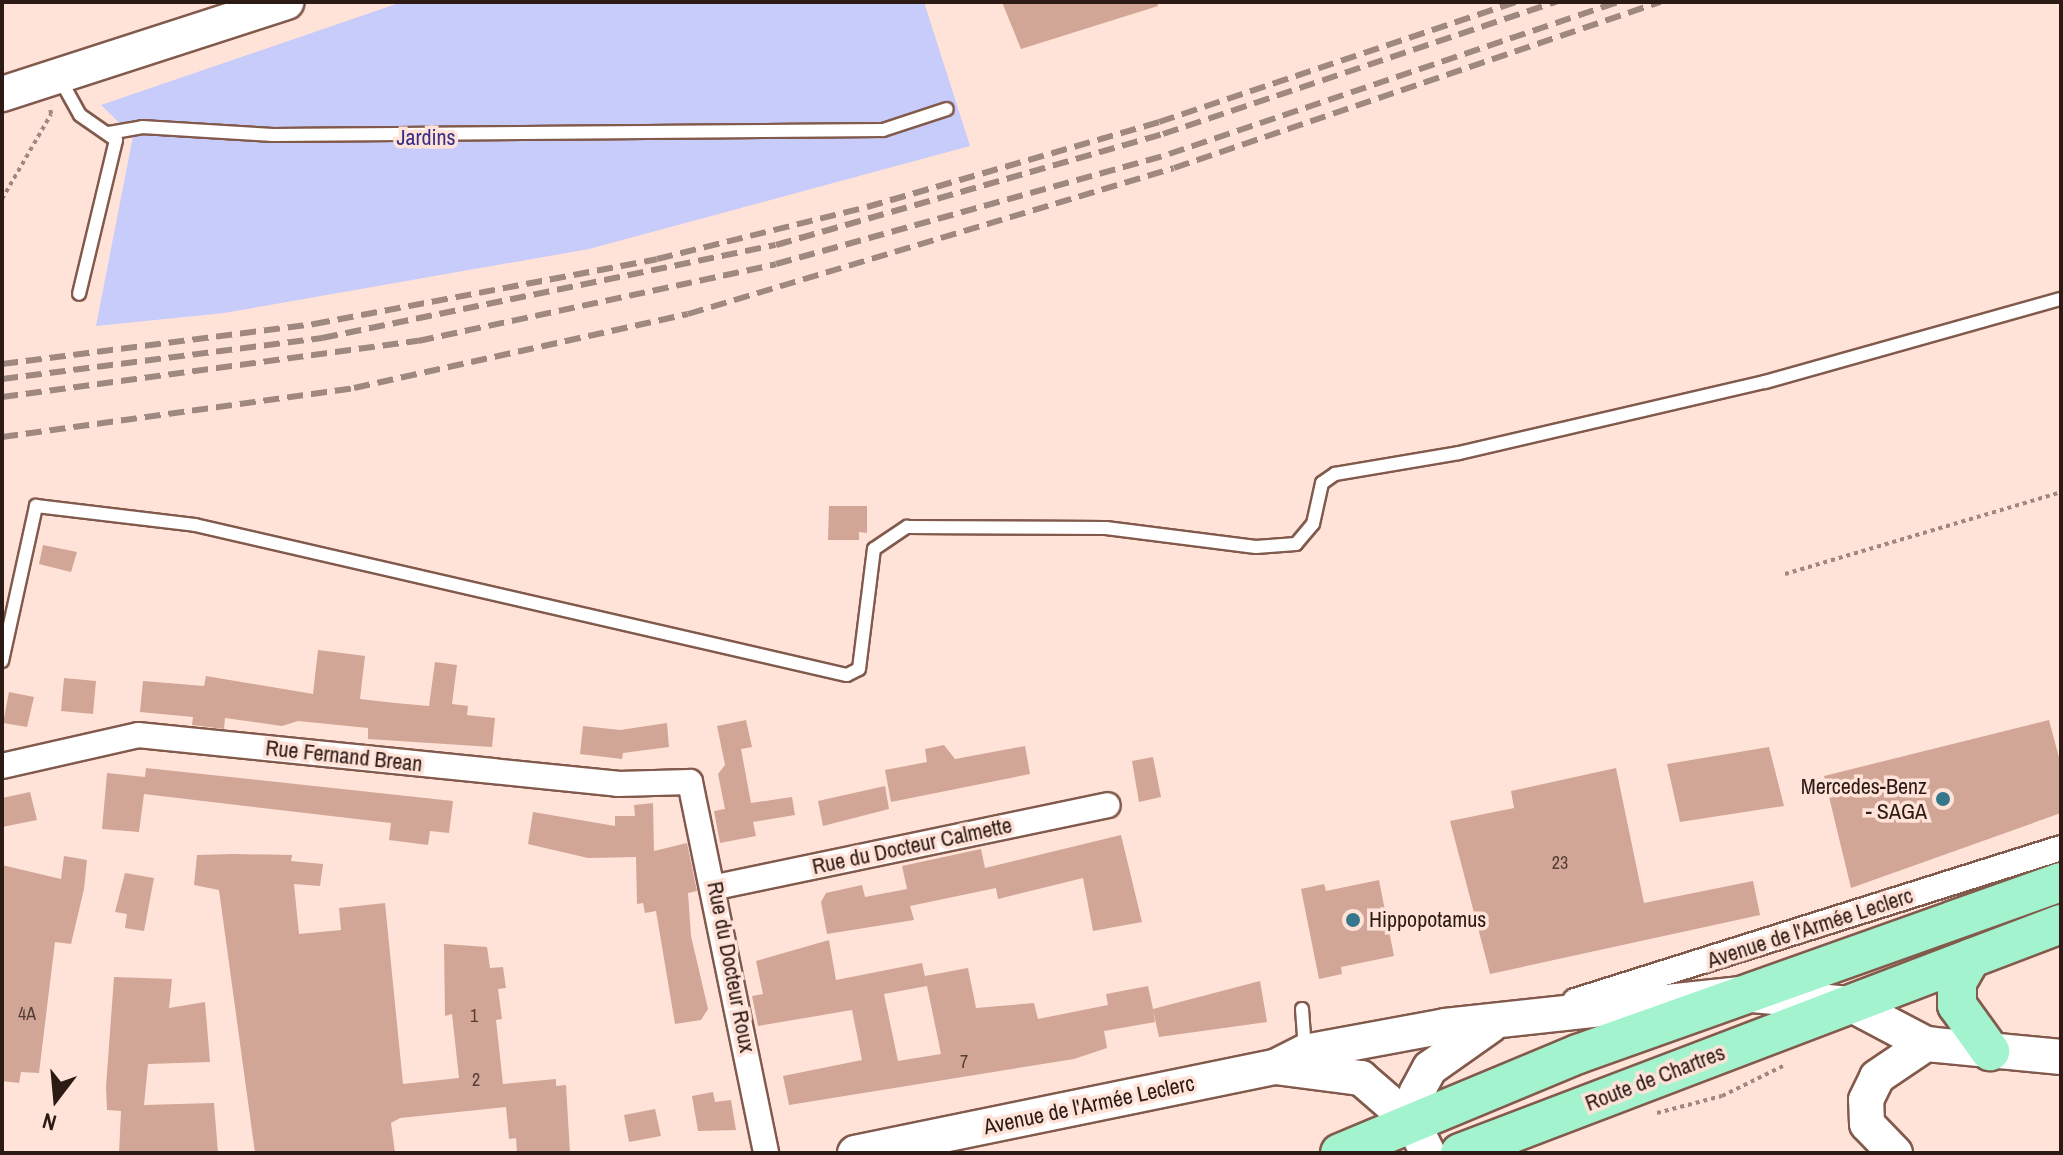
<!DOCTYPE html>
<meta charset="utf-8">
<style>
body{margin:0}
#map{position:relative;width:2063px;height:1155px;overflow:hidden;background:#ffe2d8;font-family:"Archivo Narrow",sans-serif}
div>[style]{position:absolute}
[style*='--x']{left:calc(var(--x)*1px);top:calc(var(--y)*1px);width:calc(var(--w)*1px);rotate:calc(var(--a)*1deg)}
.green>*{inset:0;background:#c8ccfa}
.building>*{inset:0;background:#d2a696}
.path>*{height:4px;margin-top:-2px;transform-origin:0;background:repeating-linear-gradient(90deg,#a08880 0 4px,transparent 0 8px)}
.roads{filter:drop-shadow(2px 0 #825a4c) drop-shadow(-2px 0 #825a4c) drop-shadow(0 2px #825a4c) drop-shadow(0 -2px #825a4c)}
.lane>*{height:12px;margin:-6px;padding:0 6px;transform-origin:6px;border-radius:6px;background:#fff}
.street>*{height:24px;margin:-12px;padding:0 12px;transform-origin:12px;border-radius:12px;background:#fff}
.secondary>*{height:34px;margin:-17px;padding:0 17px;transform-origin:17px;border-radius:17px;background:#fff}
.primary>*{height:38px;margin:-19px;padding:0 19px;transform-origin:19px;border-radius:19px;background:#a3f3ce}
.rail>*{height:6px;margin-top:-3px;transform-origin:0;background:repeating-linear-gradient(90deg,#9f8880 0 16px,transparent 0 24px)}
.dots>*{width:22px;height:22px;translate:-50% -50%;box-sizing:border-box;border:4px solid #ffe2d8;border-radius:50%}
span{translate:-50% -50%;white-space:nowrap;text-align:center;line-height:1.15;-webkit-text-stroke:7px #ffe2d8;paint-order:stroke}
.number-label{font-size:18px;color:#563e35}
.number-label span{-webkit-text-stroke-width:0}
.park-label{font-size:22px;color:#372f8a}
.street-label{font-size:22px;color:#2c1b15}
.poi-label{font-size:22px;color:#2c1b15}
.right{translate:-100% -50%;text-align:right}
.left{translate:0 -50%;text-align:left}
.frame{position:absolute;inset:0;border:4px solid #2c1b15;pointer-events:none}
.north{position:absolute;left:16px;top:1059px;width:80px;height:80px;-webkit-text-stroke:6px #ffe2d8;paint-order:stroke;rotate:196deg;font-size:22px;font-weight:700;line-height:32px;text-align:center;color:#2c1b15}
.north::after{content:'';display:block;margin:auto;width:28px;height:36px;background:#2c1b15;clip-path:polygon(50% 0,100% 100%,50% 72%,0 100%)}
</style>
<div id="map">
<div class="green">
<i style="clip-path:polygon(402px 2px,924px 2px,970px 146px,589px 249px,224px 313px,96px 326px,133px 136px,101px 105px)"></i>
</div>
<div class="building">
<i style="clip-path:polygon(1002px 2px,1157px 2px,1158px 6px,1021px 49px)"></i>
<i style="clip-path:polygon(829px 506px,867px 506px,867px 533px,859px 532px,859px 540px,828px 540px)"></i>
<i style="clip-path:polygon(43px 545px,77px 552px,71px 572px,39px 564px)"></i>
<i style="clip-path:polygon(318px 650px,365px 656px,360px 699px,395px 703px,429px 706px,435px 662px,457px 665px,452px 704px,468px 706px,467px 715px,495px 718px,492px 747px,368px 739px,368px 728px,298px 721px,282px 726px,225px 718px,224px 729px,192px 725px,193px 717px,140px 712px,143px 681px,204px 686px,206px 676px,313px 694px)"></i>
<i style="clip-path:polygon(64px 678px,96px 681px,93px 714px,61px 711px)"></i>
<i style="clip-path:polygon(9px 692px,34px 697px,27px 727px,3px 723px)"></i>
<i style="clip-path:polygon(746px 720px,752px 747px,741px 749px,751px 803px,792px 797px,795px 815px,753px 822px,756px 836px,720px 843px,714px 811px,725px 809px,718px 774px,725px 765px,717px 726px)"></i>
<i style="clip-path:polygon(2049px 720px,2061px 765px,2061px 813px,1851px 888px,1824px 776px)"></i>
<i style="clip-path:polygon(667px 723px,669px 747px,623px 753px,622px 759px,580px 754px,583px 726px,620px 730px)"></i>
<i style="clip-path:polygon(944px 745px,955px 759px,1025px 746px,1030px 774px,891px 802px,885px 770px,927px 762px,925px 749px)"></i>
<i style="clip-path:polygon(1769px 747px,1784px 806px,1680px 822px,1667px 764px)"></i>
<i style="clip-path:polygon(1153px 757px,1161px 797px,1139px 802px,1132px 761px)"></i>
<i style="clip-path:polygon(146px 768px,453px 801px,449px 833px,430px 831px,428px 845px,389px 840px,391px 823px,144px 794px,139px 832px,102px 829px,107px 773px,145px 777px)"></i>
<i style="clip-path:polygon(1616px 768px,1644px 903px,1753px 881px,1760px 915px,1490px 974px,1450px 821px,1514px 808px,1511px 791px)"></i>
<i style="clip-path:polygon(885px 786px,889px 809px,823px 826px,818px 801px)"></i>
<i style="clip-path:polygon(30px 792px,37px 820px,2px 827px,2px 798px)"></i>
<i style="clip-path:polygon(653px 803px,654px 851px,687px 843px,697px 891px,688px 893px,691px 936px,708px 1009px,701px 1020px,675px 1024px,656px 911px,645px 913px,643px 903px,637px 904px,636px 857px,588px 858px,528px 844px,533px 812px,615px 826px,615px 816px,635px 816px,634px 805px)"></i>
<i style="clip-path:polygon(1121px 835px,1142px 922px,1093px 931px,1083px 878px,998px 899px,996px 888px,910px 906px,914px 920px,827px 934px,821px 902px,826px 893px,862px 885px,865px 897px,907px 889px,909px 898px,902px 866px,981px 849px,985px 868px)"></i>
<i style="clip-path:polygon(232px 854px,292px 855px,291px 861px,323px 864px,320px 886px,294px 884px,299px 934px,341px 930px,339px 908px,385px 903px,403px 1084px,459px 1078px,452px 1014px,445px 1016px,444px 944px,487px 947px,490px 968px,503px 967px,506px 988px,498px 989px,502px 1019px,496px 1020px,503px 1084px,556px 1079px,556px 1086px,566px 1085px,570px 1153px,517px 1153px,516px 1138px,509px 1139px,506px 1107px,400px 1118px,391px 1123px,395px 1153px,255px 1153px,219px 890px,194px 885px,197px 855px)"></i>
<i style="clip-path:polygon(64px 856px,87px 860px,84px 889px,71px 944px,55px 942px,39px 1073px,21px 1072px,19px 1083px,2px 1081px,2px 865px,61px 879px)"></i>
<i style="clip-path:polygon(125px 873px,154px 878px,144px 931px,125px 928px,127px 914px,115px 912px)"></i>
<i style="clip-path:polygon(1379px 880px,1394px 956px,1341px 967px,1342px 974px,1319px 979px,1301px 889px,1324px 884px,1326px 891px)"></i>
<i style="clip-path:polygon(829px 940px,836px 980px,922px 963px,927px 986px,884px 994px,898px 1061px,941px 1054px,925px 976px,968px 968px,976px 1008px,1034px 1003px,1038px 1019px,1108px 1005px,1106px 994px,1148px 986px,1153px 1009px,1260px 981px,1267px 1022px,1159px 1037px,1153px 1010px,1155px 1022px,1104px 1031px,1107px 1048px,1074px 1059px,789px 1105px,783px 1076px,862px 1060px,852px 1010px,758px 1026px,752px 996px,763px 994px,756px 961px)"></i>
<i style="clip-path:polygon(114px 977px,172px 979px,169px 1008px,205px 1002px,210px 1062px,148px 1064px,144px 1105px,214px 1103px,218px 1153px,119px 1153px,121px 1111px,107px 1110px,106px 1087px)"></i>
<i style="clip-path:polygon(713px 1092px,715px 1102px,731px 1100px,736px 1130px,698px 1131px,692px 1096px)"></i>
<i style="clip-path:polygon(655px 1109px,661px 1136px,629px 1142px,624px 1115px)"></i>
</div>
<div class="path">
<i style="--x:2;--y:199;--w:98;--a:-60"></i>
<i style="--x:51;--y:114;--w:8;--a:-97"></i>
<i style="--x:1785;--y:574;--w:288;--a:-16.5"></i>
<i style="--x:1657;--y:1113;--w:67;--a:-14.7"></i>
<i style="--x:1722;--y:1096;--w:68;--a:-26.2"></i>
</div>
<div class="roads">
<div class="lane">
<i style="--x:60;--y:79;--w:41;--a:60.9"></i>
<i style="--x:80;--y:115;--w:44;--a:34.8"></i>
<i style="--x:116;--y:140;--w:158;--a:103.5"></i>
<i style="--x:109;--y:133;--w:34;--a:-10"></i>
<i style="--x:142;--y:127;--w:131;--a:3.5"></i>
<i style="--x:273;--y:135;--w:610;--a:-0.47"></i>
<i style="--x:883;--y:130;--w:67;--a:-18.2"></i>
<i style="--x:2;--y:661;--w:159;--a:-77.6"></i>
<i style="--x:36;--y:506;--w:160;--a:6.8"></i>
<i style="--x:195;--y:525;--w:669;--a:12.96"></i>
<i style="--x:847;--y:675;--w:13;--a:-27"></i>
<i style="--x:859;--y:669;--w:121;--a:-82.9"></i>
<i style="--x:874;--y:549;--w:40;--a:-34"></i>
<i style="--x:907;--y:527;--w:199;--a:0.3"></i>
<i style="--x:1106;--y:528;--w:151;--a:7.2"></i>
<i style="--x:1256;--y:547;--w:40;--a:-4.3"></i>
<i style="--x:1296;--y:544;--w:26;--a:-50"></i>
<i style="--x:1313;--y:524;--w:42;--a:-77.6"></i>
<i style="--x:1322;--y:483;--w:16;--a:-35"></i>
<i style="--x:1335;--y:474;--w:126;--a:-9.6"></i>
<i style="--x:1459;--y:453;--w:314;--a:-13.1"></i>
<i style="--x:1765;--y:382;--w:307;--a:-15.7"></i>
<i style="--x:1302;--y:1009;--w:41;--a:85.8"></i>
</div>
<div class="street">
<i style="--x:2;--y:766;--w:139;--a:-12.8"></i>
<i style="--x:138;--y:735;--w:482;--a:5.8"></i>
<i style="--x:618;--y:784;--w:72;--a:-1.6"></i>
<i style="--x:690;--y:782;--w:379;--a:78.4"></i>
<i style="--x:716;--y:887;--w:400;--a:-11.8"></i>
<i style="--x:1575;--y:1001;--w:510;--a:-17.47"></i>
</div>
<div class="secondary">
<i style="--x:2;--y:94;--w:299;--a:-17.9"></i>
<i style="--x:1275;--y:1067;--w:34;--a:-27"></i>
<i style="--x:1305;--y:1052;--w:142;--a:-10.5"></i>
<i style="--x:1445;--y:1026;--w:298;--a:-6.2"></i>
<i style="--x:1741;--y:994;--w:109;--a:5.2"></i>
<i style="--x:1850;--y:1004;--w:86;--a:27.8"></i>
<i style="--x:1926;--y:1044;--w:136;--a:5.5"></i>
<i style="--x:1412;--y:1122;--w:30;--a:-81"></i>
<i style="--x:1417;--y:1092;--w:27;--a:-62"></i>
<i style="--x:1430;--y:1068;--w:75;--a:-35.2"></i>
<i style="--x:855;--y:1153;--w:429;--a:-11.6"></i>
<i style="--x:1275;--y:1067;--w:87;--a:7.3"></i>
<i style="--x:1361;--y:1078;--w:67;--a:40.8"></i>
<i style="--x:1412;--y:1122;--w:35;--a:63"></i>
<i style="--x:1895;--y:1153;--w:40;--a:-134"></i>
<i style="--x:1867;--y:1124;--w:24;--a:-92"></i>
<i style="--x:1866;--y:1100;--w:25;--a:-64"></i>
<i style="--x:1877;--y:1077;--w:59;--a:-34"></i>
</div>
<div class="primary">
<i style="--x:1971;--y:958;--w:28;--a:120"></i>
<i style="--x:1957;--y:982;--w:23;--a:90"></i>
<i style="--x:1957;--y:1005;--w:57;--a:54.3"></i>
<i style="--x:1340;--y:1153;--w:258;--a:-22.6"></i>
<i style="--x:1578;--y:1054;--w:513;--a:-19.6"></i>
<i style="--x:1460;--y:1153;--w:643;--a:-20.86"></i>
</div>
</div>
<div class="rail">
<i style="--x:2;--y:364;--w:315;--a:-7.3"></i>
<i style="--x:314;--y:324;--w:349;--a:-10.7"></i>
<i style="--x:657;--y:259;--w:216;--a:-13.9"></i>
<i style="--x:867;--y:207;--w:304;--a:-16.2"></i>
<i style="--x:1159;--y:122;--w:376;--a:-18.6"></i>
<i style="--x:2;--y:379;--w:323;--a:-7.3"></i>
<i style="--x:322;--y:338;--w:463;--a:-11.6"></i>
<i style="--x:776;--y:245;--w:403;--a:-16"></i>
<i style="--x:1163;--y:134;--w:415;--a:-18.6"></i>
<i style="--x:2;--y:397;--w:420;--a:-7.7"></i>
<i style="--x:418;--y:341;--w:366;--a:-12.1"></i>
<i style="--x:776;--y:264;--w:408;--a:-15.6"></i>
<i style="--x:1169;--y:154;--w:475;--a:-18.7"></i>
<i style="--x:2;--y:437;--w:355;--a:-7.9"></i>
<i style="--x:354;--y:388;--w:342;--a:-12.5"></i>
<i style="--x:688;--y:314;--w:507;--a:-16.72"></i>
<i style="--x:1174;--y:168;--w:514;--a:-18.86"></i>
</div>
<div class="dots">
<i style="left:1943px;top:799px;background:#37778b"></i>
<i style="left:1353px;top:920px;background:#37778b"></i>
</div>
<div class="number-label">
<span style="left:1560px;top:863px">23</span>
<span style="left:27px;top:1014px">4A</span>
<span style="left:474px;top:1016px">1</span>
<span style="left:964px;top:1062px">7</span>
<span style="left:476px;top:1080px">2</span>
</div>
<div class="park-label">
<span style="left:426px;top:138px">Jardins</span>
</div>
<div class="street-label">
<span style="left:344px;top:756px;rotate:6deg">Rue Fernand Brean</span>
<span style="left:912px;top:846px;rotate:-12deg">Rue du Docteur Calmette</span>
<span style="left:1810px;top:928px;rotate:-18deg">Avenue de l'Armée Leclerc</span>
<span style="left:731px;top:967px;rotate:79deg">Rue du Docteur Roux</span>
<span style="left:1655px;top:1078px;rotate:-21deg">Route de Chartres</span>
<span style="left:1089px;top:1105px;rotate:-12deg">Avenue de l'Armée Leclerc</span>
</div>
<div class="poi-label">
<span class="right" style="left:1927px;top:799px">Mercedes-Benz<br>- SAGA</span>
<span class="left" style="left:1369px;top:920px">Hippopotamus</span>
</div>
<div class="frame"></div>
<div class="north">N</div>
</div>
